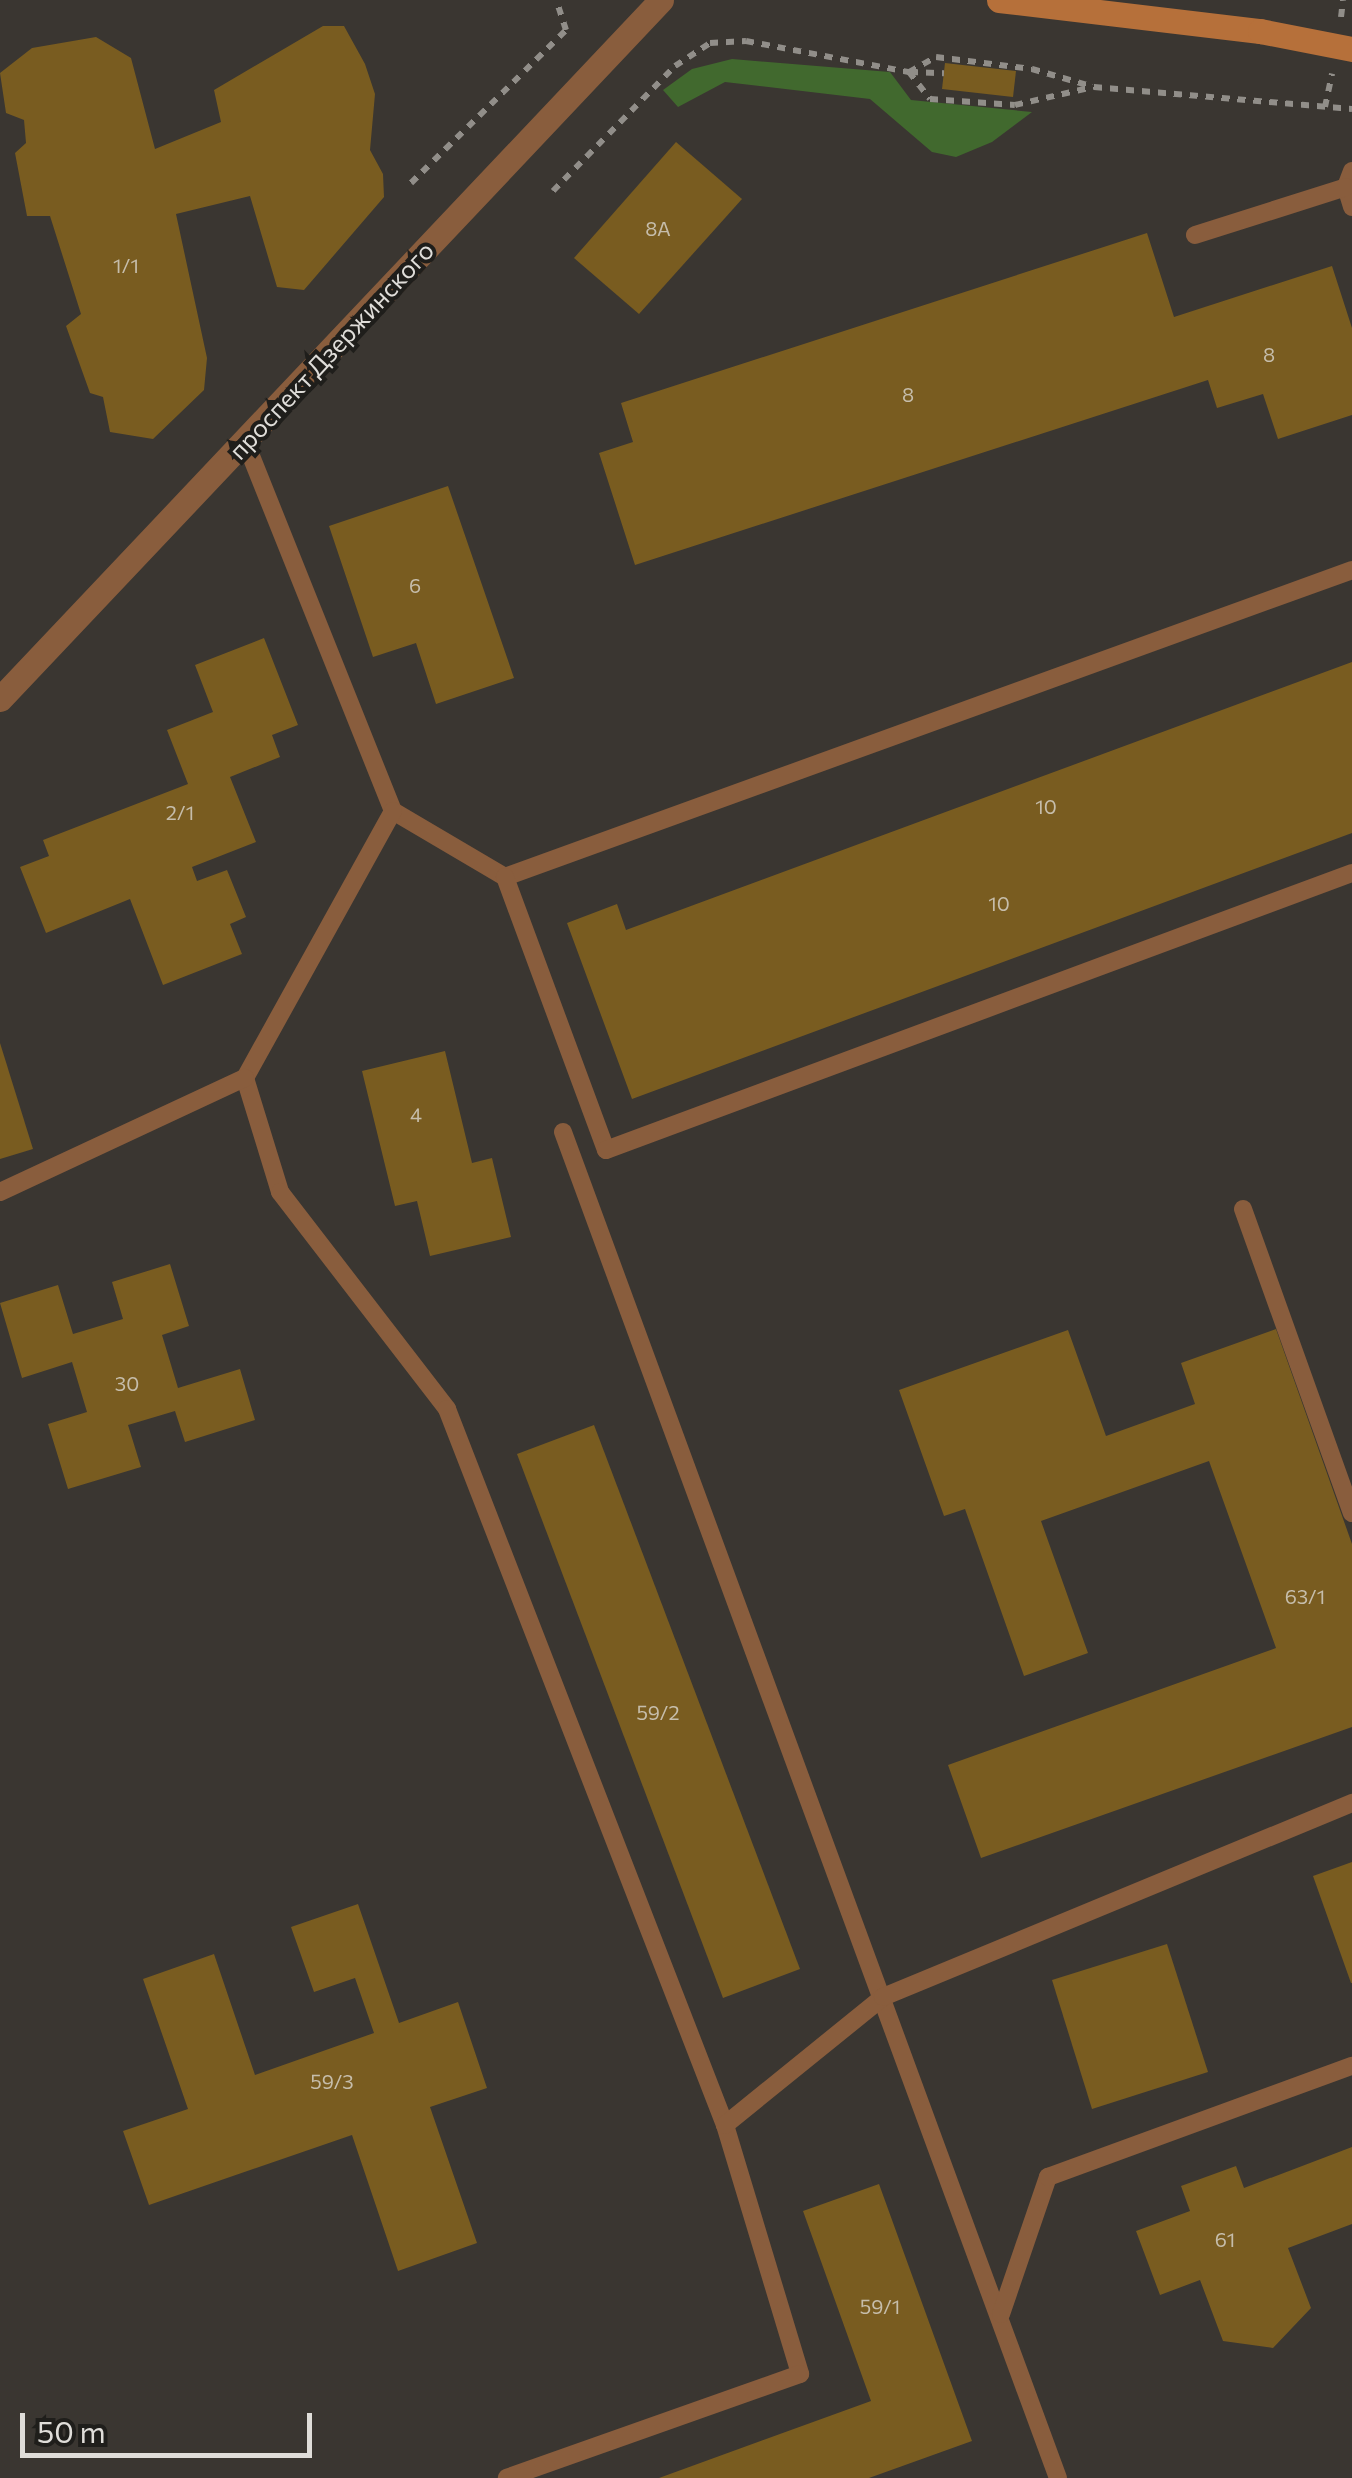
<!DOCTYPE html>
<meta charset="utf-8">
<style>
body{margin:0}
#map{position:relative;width:1352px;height:2478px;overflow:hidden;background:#3a3631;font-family:Commissioner,sans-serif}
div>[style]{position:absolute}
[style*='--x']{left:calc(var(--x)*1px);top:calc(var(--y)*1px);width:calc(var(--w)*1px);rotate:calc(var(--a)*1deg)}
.green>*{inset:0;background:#41692e}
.building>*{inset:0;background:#795c20}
.path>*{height:6px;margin-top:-3px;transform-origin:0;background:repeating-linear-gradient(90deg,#918e89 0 8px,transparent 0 16px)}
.service>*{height:18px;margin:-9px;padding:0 9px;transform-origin:9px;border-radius:9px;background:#895d3d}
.tertiary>*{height:25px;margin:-12.5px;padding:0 12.5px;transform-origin:12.5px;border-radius:12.5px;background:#895d3d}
.secondary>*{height:25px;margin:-12.5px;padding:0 12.5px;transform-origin:12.5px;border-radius:12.5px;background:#b6703a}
span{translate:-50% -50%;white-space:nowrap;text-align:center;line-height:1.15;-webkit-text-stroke:8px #1f1e1b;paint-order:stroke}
.number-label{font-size:20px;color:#c6bdab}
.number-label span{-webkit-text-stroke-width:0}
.street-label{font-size:25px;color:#dfddd9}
.scale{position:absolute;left:20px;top:2413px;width:292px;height:45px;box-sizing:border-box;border:5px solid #dfddd9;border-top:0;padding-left:12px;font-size:30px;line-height:35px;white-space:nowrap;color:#dfddd9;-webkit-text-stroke:8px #1f1e1b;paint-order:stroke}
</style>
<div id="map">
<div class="green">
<i style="clip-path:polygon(732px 59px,890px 72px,911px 100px,1032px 112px,992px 142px,956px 157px,932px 152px,870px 99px,725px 82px,678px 107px,663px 90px,692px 69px)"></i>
</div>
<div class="building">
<i style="clip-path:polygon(323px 26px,344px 26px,365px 64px,375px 94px,370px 150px,383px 174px,384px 197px,304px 290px,277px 287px,250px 196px,176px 214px,207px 358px,204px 390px,153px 439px,110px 432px,103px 397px,90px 393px,66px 326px,81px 314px,50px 216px,27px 216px,15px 153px,26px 143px,24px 120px,6px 113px,0 73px,32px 48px,96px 37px,131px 58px,155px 149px,221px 122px,214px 90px)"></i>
<i style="clip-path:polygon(945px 63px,1016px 71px,1013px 97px,942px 89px)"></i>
<i style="clip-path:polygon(676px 142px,742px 199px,639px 314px,574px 258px)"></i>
<i style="clip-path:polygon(1147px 233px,1174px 317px,1332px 266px,1352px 328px,1352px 415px,1278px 439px,1263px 394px,1217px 408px,1208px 380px,635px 565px,599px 453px,633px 442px,621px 403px)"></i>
<i style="clip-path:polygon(448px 486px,514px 678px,436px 704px,416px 643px,373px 657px,329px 526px)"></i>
<i style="clip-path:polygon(264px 638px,298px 725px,272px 735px,280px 757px,230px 777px,256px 842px,192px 867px,197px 881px,227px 870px,246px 917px,230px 924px,242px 954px,163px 985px,130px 899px,46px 933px,20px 867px,49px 856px,43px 840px,188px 784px,167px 730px,213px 712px,195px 665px)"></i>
<i style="clip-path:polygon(1352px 662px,1352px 833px,632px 1099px,567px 923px,617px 904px,626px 930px)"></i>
<i style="clip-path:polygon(0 1043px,33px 1149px,0 1159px)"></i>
<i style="clip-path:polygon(445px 1051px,472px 1163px,492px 1158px,511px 1237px,430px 1256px,417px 1201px,395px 1206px,362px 1071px)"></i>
<i style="clip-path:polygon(170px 1264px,189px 1326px,162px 1335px,178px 1388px,240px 1369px,255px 1420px,185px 1442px,175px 1411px,128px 1425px,141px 1467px,68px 1489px,48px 1424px,87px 1412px,72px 1362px,22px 1378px,0 1303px,58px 1285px,73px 1334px,123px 1319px,112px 1282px)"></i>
<i style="clip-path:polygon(1276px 1329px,1352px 1544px,1352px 1727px,981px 1858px,948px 1765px,1276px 1648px,1209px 1461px,1041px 1521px,1088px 1653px,1024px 1676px,965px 1509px,944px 1516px,899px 1390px,1068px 1330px,1106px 1436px,1195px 1404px,1181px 1363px)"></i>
<i style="clip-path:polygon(594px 1425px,800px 1969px,723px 1998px,517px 1454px)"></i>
<i style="clip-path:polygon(1352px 1862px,1352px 1983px,1351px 1983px,1313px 1876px)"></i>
<i style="clip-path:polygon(358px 1904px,399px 2023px,458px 2002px,487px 2088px,430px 2107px,477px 2243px,398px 2271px,352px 2135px,149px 2205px,123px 2131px,188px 2109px,143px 1979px,214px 1954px,255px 2075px,374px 2033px,355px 1978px,314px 1992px,291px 1927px)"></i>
<i style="clip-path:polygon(1167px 1944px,1208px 2072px,1092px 2109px,1052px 1980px)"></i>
<i style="clip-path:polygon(1352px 2147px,1352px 2224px,1288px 2248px,1311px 2308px,1273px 2348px,1223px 2341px,1200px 2280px,1160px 2295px,1136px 2231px,1190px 2211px,1181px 2186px,1236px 2166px,1244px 2188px)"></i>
<i style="clip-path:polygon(879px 2184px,972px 2441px,869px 2478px,659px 2478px,871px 2401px,803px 2211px)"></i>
</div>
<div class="path">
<i style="--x:1341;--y:17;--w:17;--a:-83"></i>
<i style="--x:909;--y:72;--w:34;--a:52"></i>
<i style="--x:930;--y:99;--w:85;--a:4"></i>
<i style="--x:1015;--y:105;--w:80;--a:-13"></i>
<i style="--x:910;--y:72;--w:34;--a:2"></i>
<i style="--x:1325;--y:107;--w:34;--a:-78"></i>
<i style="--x:411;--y:183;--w:218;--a:-44.6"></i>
<i style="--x:566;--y:30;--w:32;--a:-108"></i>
<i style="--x:553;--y:191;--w:175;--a:-45.7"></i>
<i style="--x:675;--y:66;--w:42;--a:-33.3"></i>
<i style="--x:710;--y:43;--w:36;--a:-3"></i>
<i style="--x:746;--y:41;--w:166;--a:10.8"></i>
<i style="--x:909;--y:72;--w:31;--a:-29"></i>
<i style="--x:936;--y:57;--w:97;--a:7.1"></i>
<i style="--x:1032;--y:69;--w:65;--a:16.2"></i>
<i style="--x:1094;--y:87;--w:259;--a:4.9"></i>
</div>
<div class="service">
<i style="--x:1352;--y:171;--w:17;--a:111"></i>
<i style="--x:1346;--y:187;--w:21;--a:73"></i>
<i style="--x:1195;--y:235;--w:158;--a:-17.6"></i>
<i style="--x:245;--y:441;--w:399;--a:68.2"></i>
<i style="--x:393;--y:811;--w:130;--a:30.5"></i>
<i style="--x:505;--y:877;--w:901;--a:-19.92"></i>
<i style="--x:393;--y:811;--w:305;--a:119"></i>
<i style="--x:245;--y:1078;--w:119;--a:72.9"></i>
<i style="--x:280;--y:1192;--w:274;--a:52.4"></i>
<i style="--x:447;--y:1409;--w:768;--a:68.78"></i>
<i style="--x:725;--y:2125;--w:260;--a:73.2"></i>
<i style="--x:800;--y:2374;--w:311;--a:160.5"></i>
<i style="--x:505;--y:877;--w:291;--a:69.7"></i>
<i style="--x:606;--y:1150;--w:796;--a:-20.37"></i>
<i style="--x:563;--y:1132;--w:1434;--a:69.81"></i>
<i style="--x:0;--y:1192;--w:270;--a:-25"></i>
<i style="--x:1243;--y:1209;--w:323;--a:70.3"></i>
<i style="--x:725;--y:2125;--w:203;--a:-39"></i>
<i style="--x:883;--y:1997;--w:508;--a:-22.47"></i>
<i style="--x:1001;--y:2314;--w:145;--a:-71.1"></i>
<i style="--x:1048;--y:2177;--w:324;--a:-20.1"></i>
</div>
<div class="tertiary">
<i style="--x:0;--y:699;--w:962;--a:-46.6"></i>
</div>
<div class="secondary">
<i style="--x:999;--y:0;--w:263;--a:6.8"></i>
<i style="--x:1260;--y:31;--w:94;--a:11.1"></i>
</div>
<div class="number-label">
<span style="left:658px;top:228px">8А</span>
<span style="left:126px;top:265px">1/1</span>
<span style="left:1269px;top:354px">8</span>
<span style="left:908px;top:394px">8</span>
<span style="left:415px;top:585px">6</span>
<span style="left:1046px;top:806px">10</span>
<span style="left:180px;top:812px">2/1</span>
<span style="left:999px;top:903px">10</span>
<span style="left:416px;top:1114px">4</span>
<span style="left:127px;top:1383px">30</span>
<span style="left:1305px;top:1596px">63/1</span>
<span style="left:658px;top:1712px">59/2</span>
<span style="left:332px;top:2081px">59/3</span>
<span style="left:1225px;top:2239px">61</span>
<span style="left:880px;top:2306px">59/1</span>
</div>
<div class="street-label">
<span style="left:331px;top:350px;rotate:-47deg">проспект Дзержинского</span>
</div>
<div class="scale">50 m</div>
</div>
